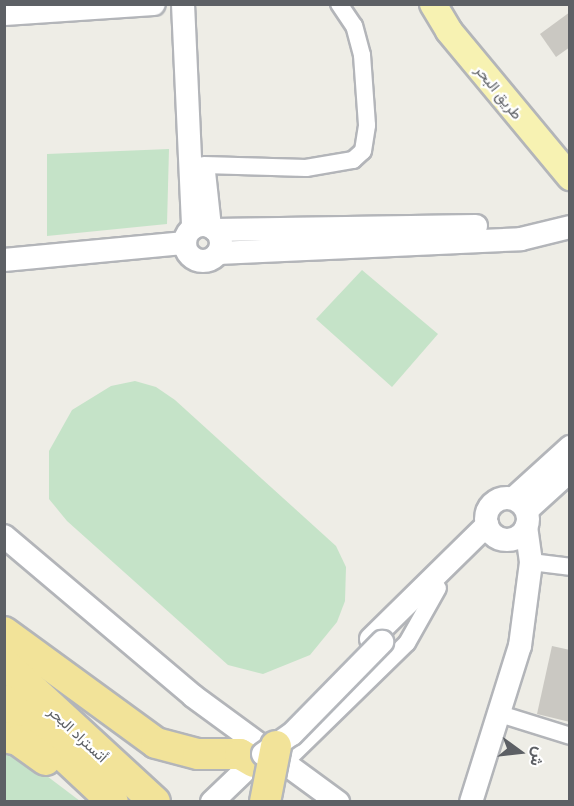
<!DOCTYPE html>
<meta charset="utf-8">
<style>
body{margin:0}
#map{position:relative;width:574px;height:806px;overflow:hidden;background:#eeede6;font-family:Poppins,Vazirmatn,sans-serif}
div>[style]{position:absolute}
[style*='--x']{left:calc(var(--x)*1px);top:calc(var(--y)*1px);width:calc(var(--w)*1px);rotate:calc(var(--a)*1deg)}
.green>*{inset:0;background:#c5e3c8}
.building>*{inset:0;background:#cac8c2}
.roads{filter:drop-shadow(2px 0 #b3b5b9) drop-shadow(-2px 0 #b3b5b9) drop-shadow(0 2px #b3b5b9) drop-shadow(0 -2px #b3b5b9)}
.street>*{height:16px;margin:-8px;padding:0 8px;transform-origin:8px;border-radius:8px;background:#fff}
.secondary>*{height:22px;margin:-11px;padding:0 11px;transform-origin:11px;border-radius:11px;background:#fff}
.secondary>.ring{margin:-11px;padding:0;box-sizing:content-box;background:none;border:22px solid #fff;border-radius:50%}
.primary>*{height:26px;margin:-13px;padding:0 13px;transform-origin:13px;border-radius:13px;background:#f7f2b2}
.highway>*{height:30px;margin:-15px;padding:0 15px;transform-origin:15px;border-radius:15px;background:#f2e399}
.bridges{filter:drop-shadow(2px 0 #b4b7bc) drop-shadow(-2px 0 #b4b7bc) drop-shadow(0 2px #b4b7bc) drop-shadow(0 -2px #b4b7bc)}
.secondary-bridge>*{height:22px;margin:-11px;padding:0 11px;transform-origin:11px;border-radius:11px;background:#fff}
.highway-bridge>*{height:30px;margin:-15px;padding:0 15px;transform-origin:15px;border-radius:15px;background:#f2e399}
span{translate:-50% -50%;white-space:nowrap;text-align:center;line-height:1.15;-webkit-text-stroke:4.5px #fff;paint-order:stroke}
.street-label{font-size:15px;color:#5d6065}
.frame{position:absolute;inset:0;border:6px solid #5d6065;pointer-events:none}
.north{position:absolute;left:490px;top:722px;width:60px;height:60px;-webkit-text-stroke:4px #fff;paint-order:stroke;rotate:105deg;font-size:16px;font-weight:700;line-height:24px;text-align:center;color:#5d6065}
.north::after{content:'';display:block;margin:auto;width:21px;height:27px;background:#5d6065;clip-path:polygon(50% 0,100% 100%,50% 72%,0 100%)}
</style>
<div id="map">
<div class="green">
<i style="clip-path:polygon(169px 149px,167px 224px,47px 236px,47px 154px)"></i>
<i style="clip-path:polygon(362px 270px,438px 334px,392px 387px,316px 319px)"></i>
<i style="clip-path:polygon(135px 381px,156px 387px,175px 400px,336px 546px,346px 567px,345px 601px,337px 622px,310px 655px,263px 674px,228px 665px,67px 521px,49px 499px,49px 451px,72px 410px,111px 386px)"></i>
<i style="clip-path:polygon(5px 750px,31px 764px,80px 801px,5px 802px)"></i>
</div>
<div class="building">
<i style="clip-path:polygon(570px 12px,570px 47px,556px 57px,540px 34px)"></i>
<i style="clip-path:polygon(552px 646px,570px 650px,570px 722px,537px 714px)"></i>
</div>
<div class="roads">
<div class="street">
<i style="--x:204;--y:165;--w:102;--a:1.7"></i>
<i style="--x:306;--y:168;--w:48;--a:-9.7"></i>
<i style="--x:353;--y:160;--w:13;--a:-42"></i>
<i style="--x:363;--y:151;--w:26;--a:-81"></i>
<i style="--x:367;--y:125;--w:70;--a:-94.1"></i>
<i style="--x:362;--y:55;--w:30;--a:-105"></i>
<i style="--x:354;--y:26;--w:27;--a:-124"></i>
<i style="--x:531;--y:562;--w:39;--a:7"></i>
<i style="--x:500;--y:714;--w:73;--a:17.4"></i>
<i style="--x:286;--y:761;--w:169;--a:-44.3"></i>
<i style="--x:407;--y:643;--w:63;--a:-60.6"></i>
</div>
<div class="secondary">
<i style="--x:183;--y:4;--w:224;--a:87.4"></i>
<i style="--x:4;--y:14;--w:150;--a:-3.8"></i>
<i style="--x:204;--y:172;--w:55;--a:83.8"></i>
<i class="ring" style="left:185px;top:225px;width:14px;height:14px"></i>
<i style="--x:215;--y:230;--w:261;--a:-0.9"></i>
<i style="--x:218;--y:253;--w:303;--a:-2.6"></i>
<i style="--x:521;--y:239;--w:50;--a:-13.8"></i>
<i style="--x:4;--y:260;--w:182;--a:-5.4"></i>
<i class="ring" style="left:486px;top:498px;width:20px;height:20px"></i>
<i style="--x:514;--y:498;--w:76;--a:-42.3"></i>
<i style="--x:527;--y:510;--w:58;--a:-42.2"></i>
<i style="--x:4;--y:536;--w:248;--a:40.2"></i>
<i style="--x:193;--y:696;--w:180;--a:36.2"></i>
<i style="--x:371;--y:639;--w:163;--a:-44.5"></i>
<i style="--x:212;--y:802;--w:66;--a:-43.8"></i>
<i style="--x:471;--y:802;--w:164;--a:-72.6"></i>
<i style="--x:520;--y:646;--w:85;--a:-82.5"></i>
<i style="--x:531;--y:562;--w:35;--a:-98"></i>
</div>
<div class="primary">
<i style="--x:433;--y:4;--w:31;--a:59"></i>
<i style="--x:449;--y:31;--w:190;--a:50.3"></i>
</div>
<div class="highway">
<i style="--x:4;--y:632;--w:188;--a:36.1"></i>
<i style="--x:156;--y:743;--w:43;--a:14.7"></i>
<i style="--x:198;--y:754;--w:42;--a:0"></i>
<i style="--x:240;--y:754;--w:16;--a:30"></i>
<i style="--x:4;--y:663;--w:205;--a:42.6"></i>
<i style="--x:4;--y:700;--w:149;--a:43.1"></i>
<i style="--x:4;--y:737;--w:14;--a:12"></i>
<i style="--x:18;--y:740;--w:34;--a:36"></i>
</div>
</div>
<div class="bridges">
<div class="secondary-bridge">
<i style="--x:263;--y:754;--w:35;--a:-35"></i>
<i style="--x:292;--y:734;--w:129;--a:-45.6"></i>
</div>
<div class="highway-bridge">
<i style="--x:265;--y:802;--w:57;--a:-78.9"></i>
</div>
</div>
<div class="street-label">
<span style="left:499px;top:92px;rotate:51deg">طريق البحر</span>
<span style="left:78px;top:734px;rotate:43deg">أتستراد البحر</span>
</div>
<div class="frame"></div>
<div class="north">ش</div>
</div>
